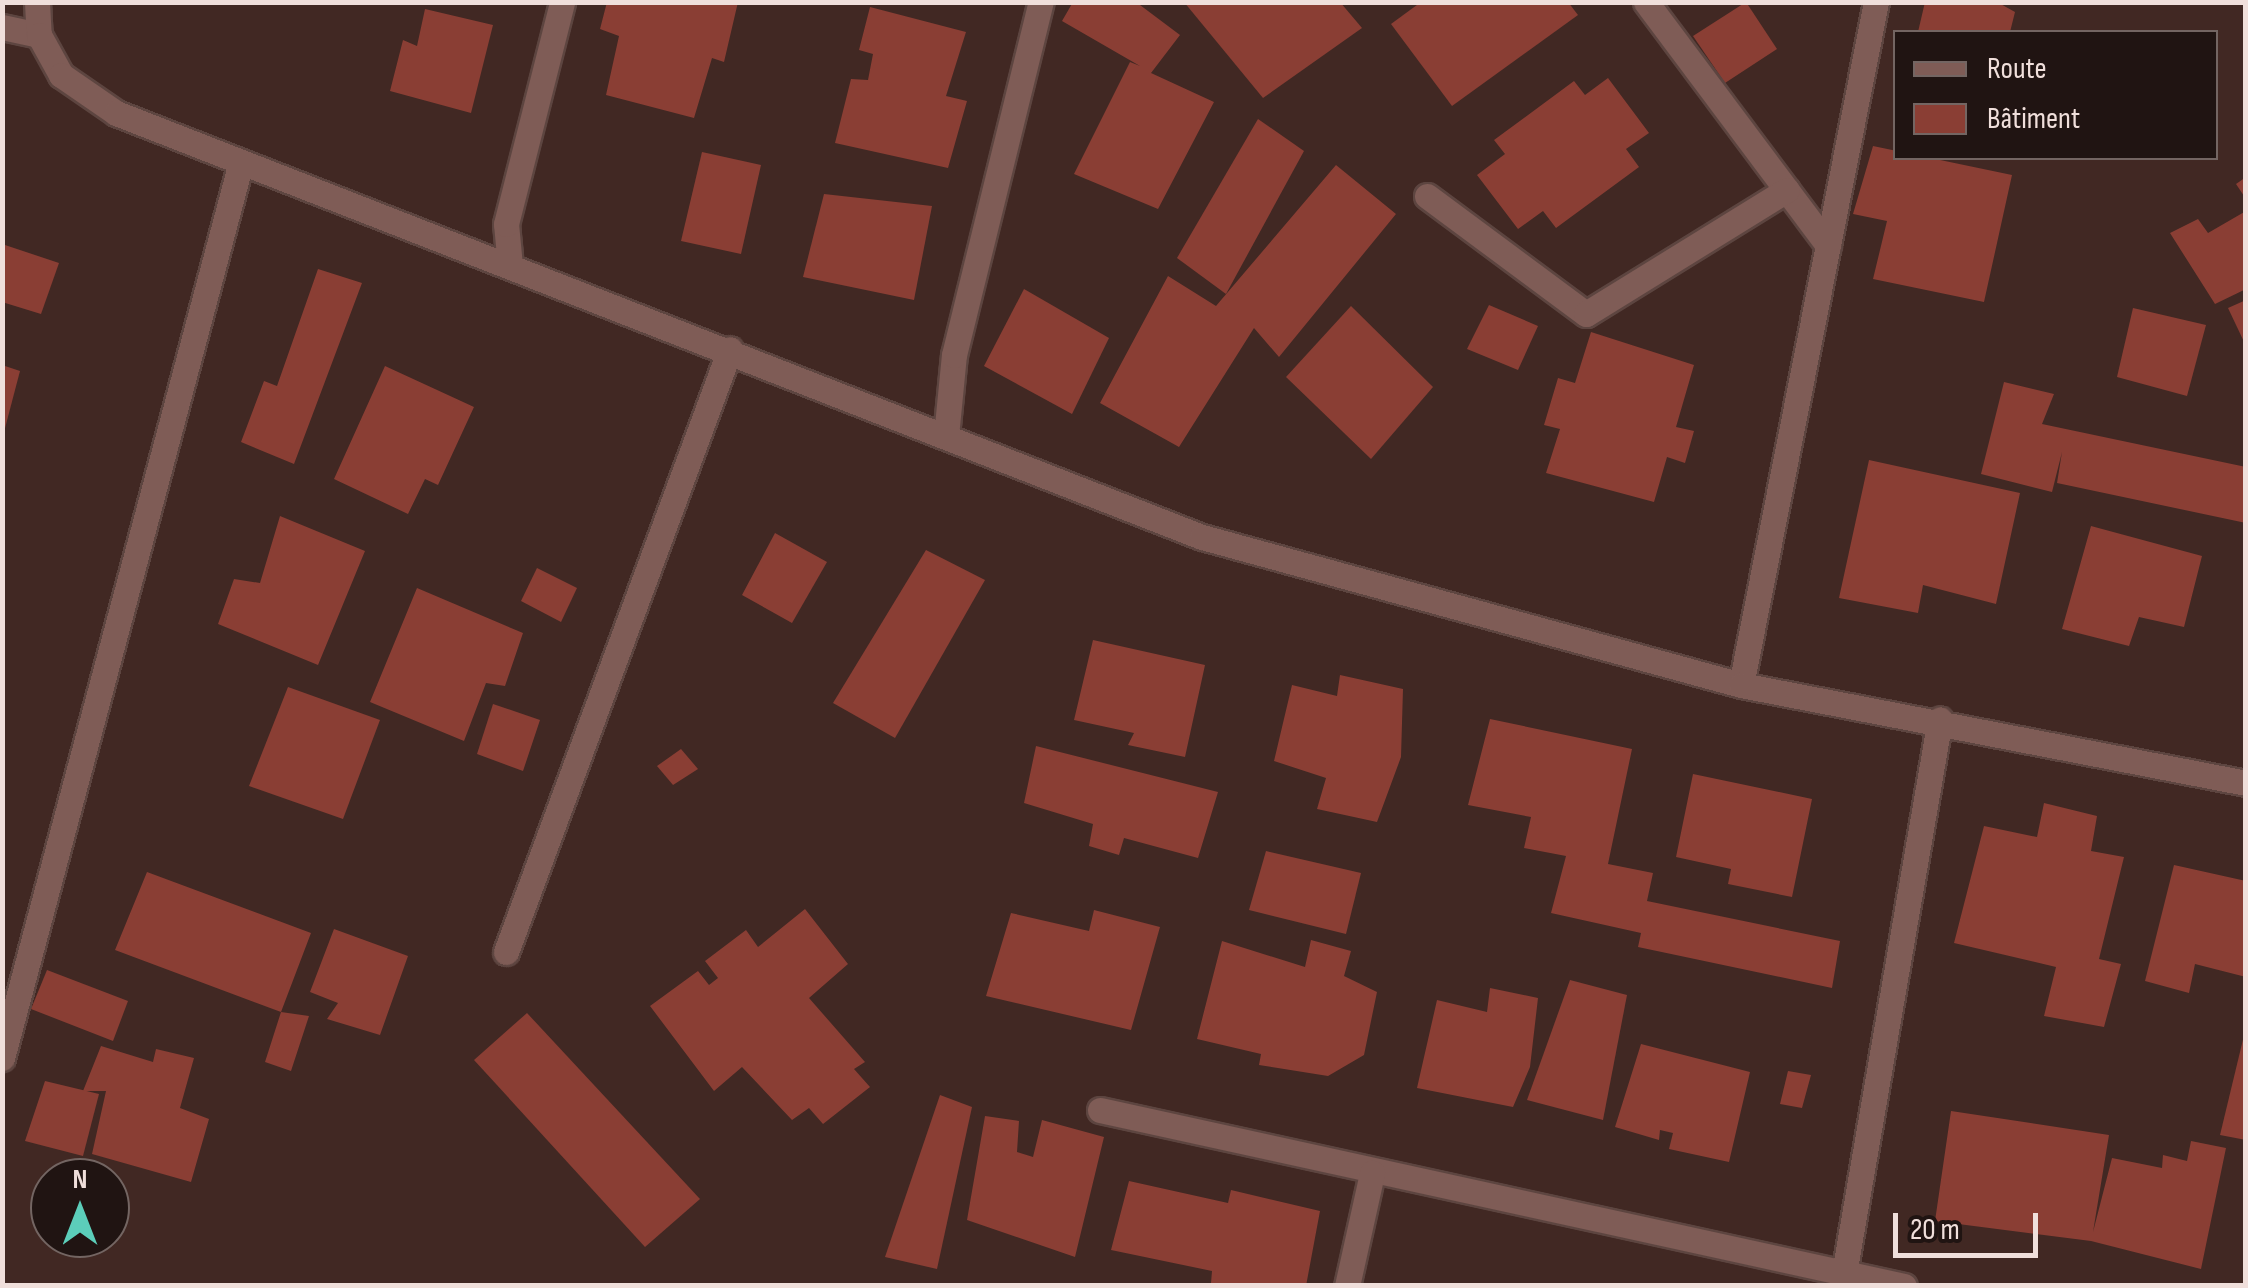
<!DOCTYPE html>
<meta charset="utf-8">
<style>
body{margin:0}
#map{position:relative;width:2248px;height:1288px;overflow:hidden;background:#412823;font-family:"Sofia Sans Condensed",sans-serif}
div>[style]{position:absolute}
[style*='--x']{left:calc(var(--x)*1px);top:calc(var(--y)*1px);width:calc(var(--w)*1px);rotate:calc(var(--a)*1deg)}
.building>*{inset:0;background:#8a3e34}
.roads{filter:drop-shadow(2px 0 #5d4540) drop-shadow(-2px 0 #5d4540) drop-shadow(0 2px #5d4540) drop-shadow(0 -2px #5d4540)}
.minor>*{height:25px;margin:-12.5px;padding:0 12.5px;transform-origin:12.5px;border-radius:12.5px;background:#7f5c56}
.tertiary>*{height:25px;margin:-12.5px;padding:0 12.5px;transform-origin:12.5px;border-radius:12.5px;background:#7f5c56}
span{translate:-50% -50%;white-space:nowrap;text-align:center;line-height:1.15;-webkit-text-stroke:8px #201412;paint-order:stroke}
.frame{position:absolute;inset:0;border:5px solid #f0dfdb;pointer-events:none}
.legend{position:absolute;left:1893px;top:30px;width:325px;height:130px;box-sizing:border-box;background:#201412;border:2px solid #736562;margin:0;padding:12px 18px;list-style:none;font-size:30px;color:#f0dfdb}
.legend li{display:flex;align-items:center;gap:20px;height:50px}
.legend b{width:50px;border:2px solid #736562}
.north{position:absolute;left:30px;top:1158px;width:100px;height:100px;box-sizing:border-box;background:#201412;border:2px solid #736562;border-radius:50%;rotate:0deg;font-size:28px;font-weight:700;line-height:40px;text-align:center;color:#f0dfdb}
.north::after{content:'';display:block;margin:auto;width:35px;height:45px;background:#5cceba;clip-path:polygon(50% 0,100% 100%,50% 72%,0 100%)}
.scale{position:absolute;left:1893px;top:1213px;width:145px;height:45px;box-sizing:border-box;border:5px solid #f0dfdb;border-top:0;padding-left:12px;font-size:30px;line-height:35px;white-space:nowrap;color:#f0dfdb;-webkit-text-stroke:8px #201412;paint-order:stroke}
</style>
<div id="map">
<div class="building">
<i style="clip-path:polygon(607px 2px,738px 2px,724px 62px,712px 58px,694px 118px,606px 95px,619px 36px,600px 29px)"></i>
<i style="clip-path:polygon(1073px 2px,1136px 2px,1180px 35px,1151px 73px,1214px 102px,1158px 209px,1074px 174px,1130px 62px,1140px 66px,1062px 21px)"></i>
<i style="clip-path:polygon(1184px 2px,1340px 2px,1362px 28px,1263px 98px)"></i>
<i style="clip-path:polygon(1421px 2px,1568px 2px,1578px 15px,1452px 106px,1391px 24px)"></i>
<i style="clip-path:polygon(1746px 2px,1777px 49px,1725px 83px,1693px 36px)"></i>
<i style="clip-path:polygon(1925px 2px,1997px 2px,2015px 12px,2010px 32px,1918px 32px)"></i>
<i style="clip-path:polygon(870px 7px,966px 32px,946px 96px,967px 101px,948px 168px,835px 143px,851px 79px,868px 80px,873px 54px,859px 50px)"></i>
<i style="clip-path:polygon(425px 9px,493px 25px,471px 113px,390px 91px,403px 40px,417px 46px)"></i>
<i style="clip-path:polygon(1608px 78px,1649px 133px,1626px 149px,1639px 167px,1556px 228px,1543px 211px,1518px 229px,1477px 175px,1505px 154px,1494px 140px,1574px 81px,1585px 95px)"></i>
<i style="clip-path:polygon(1258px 119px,1304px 151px,1226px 294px,1177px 258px)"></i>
<i style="clip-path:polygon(1873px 146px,2012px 175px,1984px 302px,1873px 279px,1887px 221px,1853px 214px)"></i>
<i style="clip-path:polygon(702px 152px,761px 165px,741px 254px,681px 241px)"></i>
<i style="clip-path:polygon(1336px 165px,1396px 214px,1279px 357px,1254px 328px,1179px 447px,1100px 403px,1168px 276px,1216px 306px)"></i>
<i style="clip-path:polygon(2246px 177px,2246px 199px,2236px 184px)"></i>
<i style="clip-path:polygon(824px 194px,932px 206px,914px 300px,803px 277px)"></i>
<i style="clip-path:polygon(2246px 211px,2246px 289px,2215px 304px,2170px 233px,2198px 219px,2208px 233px)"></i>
<i style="clip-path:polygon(2px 244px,59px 263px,41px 314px,2px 302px)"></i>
<i style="clip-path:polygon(318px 269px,362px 283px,294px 464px,241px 442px,264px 381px,277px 386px)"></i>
<i style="clip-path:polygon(1024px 289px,1109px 338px,1072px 414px,984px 366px)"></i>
<i style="clip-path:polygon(2246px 300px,2246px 346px,2228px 308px)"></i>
<i style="clip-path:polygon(1489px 305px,1538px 326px,1518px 370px,1467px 349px)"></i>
<i style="clip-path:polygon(1351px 306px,1433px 387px,1371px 459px,1286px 377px)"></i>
<i style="clip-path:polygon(2133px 308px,2206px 325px,2187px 396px,2117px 377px)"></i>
<i style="clip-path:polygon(1591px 332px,1694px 365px,1676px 427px,1694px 431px,1685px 463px,1667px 457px,1654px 502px,1546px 473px,1560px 429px,1544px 425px,1558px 378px,1575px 383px)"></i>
<i style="clip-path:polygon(2px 365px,20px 371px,4px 432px,2px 431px)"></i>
<i style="clip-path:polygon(385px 366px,474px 407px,438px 485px,425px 479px,408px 514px,334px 479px)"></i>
<i style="clip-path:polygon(2004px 382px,2054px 394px,2042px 424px,2246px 467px,2246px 523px,2057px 483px,2062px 452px,2052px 492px,1981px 474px)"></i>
<i style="clip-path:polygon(1869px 460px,2020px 493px,1996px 604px,1923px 585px,1918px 613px,1839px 598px)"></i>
<i style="clip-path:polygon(280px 516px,365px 551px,318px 665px,218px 624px,234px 579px,260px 583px)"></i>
<i style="clip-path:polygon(2091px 526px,2202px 556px,2184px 627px,2139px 617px,2129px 646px,2062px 629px)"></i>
<i style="clip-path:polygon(775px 533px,827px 562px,792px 623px,742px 595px)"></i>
<i style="clip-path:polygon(926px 550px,985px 580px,895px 738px,833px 703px)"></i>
<i style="clip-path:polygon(537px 568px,577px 588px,561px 622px,521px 601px)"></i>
<i style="clip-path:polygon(417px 588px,523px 633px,505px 686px,486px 683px,464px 741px,370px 702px)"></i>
<i style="clip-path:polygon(1093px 640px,1205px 665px,1185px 757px,1128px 745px,1134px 733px,1074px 720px)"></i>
<i style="clip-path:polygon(1340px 675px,1403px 689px,1401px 757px,1377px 822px,1317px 809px,1326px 778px,1274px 761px,1292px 685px,1337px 696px)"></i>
<i style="clip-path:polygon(288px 687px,380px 720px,343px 819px,249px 786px)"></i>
<i style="clip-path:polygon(493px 704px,540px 720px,523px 771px,477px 754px)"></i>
<i style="clip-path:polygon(1490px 719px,1632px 749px,1608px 864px,1653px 873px,1647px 901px,1840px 941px,1832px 988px,1638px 947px,1641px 933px,1551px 913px,1566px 856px,1524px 848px,1531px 817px,1468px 805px)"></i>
<i style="clip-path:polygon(1036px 746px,1218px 792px,1198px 858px,1124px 838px,1119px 855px,1089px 846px,1093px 824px,1024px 803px)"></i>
<i style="clip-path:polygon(681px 749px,698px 769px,673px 785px,657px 766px)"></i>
<i style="clip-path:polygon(1693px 774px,1812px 799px,1792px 897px,1728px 884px,1731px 869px,1676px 857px)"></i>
<i style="clip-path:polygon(2044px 803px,2097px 816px,2091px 851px,2124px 857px,2099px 959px,2121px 964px,2104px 1027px,2044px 1016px,2056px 967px,1954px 943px,1984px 826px,2037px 837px)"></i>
<i style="clip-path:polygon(1266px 851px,1361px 873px,1346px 934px,1249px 910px)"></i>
<i style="clip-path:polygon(2174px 865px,2246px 881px,2246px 977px,2195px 964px,2189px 993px,2145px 981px)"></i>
<i style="clip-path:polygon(147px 872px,311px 933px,281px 1012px,309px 1016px,291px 1071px,265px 1062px,281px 1012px,115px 950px)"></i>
<i style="clip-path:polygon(805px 909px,848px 964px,809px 998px,865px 1062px,854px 1069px,870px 1087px,823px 1124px,809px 1108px,792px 1120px,742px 1067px,714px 1091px,650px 1006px,698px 971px,709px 985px,718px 978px,705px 961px,746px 930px,758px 947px)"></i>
<i style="clip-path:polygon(1094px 910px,1160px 927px,1131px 1030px,986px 996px,1011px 913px,1089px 931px)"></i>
<i style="clip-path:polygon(334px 929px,408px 956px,380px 1035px,327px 1019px,338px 1003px,310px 992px)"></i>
<i style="clip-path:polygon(1311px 940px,1351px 951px,1344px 976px,1377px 992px,1364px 1055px,1328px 1076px,1259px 1065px,1261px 1054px,1197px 1039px,1222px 941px,1305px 967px)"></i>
<i style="clip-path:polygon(47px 970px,128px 1001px,113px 1041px,31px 1009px)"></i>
<i style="clip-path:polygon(1570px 980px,1627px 995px,1603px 1120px,1527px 1100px)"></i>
<i style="clip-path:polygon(1490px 988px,1538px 998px,1530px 1067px,1513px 1107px,1417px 1088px,1437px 1000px,1487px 1012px)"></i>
<i style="clip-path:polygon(527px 1013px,700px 1199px,645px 1247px,474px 1060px)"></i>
<i style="clip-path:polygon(2246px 1027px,2246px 1140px,2220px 1135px)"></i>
<i style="clip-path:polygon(1641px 1044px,1750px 1072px,1729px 1162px,1669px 1149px,1673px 1133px,1660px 1130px,1659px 1140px,1615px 1127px)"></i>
<i style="clip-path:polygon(101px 1046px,153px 1062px,156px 1049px,194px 1058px,180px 1108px,209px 1119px,191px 1182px,92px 1154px,106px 1091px,83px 1091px)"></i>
<i style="clip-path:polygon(1788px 1071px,1811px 1075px,1802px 1108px,1780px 1104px)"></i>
<i style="clip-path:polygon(45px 1081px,99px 1094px,83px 1156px,25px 1141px)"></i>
<i style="clip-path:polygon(940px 1095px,972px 1107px,937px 1269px,885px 1257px)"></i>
<i style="clip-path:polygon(1951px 1111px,2109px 1135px,2093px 1232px,2112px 1158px,2162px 1168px,2163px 1155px,2187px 1161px,2191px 1141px,2226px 1148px,2201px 1269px,2091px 1241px,1935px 1221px)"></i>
<i style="clip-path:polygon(985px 1116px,1019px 1121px,1017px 1152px,1033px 1157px,1042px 1120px,1104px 1137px,1075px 1257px,967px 1220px)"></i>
<i style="clip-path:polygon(1129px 1181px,1228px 1203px,1231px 1190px,1320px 1211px,1306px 1286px,1223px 1286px,1211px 1283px,1212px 1271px,1111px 1250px)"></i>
</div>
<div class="roads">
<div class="minor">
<i style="--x:1646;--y:2;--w:304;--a:53.2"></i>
<i style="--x:2;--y:27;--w:38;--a:12"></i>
<i style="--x:1427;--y:196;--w:198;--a:36.6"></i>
<i style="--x:1586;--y:314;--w:236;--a:-31.7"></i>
<i style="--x:510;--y:266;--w:42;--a:-95.4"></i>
<i style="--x:506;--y:224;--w:229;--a:-75.8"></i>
<i style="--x:946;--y:436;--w:81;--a:-84.4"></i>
<i style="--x:954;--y:355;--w:364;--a:-76.2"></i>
<i style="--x:1741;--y:685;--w:696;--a:-78.82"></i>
<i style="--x:506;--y:952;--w:643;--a:-69.62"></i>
<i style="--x:2;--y:1058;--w:923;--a:-75.06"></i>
<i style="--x:1100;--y:1110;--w:823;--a:12.35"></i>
<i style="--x:1842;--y:1285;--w:574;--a:-80.18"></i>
<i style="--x:1347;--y:1286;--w:116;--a:-77.5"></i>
</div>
<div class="tertiary">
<i style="--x:37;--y:2;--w:33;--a:87"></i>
<i style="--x:39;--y:35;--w:46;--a:61.2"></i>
<i style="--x:61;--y:75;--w:67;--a:34.6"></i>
<i style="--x:116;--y:113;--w:1166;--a:21.33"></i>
<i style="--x:1202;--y:537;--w:559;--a:15.35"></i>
<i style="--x:1741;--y:685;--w:514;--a:10.98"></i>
</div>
</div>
<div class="frame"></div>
<ul class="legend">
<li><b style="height:12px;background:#7f5c56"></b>Route</li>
<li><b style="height:28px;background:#8a3e34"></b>Bâtiment</li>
</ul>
<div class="north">N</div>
<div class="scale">20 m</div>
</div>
